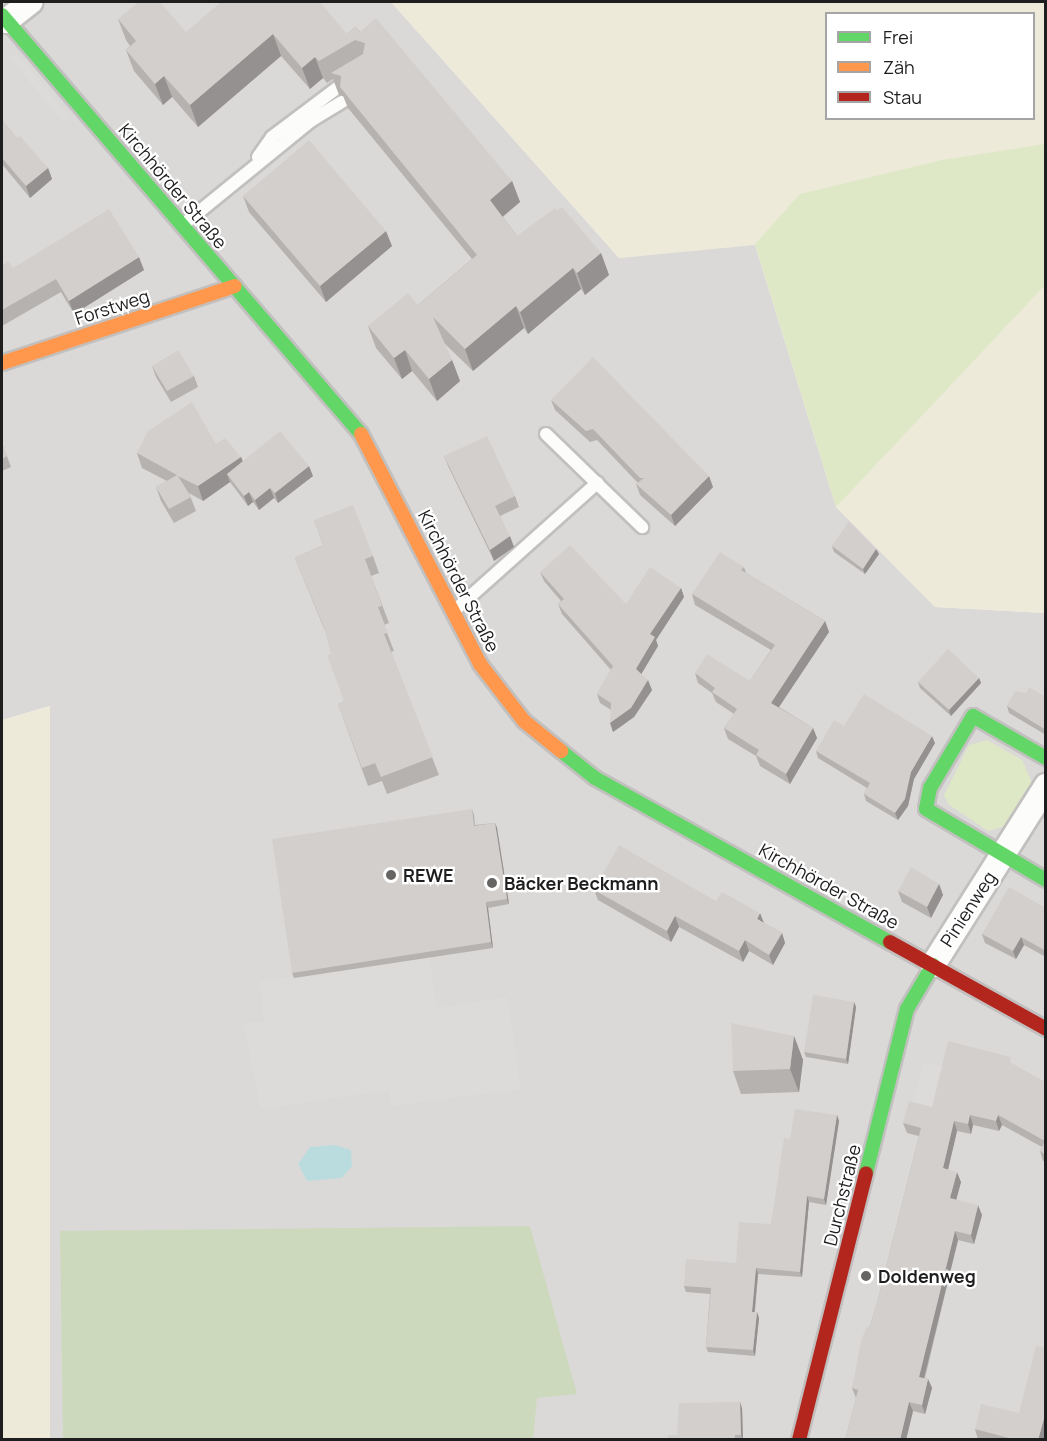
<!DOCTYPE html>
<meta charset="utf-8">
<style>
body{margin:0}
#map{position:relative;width:1047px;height:1441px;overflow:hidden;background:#ece9e6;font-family:Manrope,sans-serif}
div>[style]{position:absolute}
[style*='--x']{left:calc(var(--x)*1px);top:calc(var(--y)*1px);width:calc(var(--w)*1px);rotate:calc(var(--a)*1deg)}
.residential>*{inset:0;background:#dbd9d8}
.farmland>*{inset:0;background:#edeada}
.grass>*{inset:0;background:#dee8c6}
.forest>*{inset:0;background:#ccd9bc}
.parking>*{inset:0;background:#dcdbda}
.water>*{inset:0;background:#bbdcde}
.roads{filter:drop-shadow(2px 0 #c2c0bf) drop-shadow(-2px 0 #c2c0bf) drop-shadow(0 2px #c2c0bf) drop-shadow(0 -2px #c2c0bf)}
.lane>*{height:12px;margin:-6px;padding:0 6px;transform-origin:6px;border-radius:6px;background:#fcfcfb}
.street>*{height:24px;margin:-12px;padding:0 12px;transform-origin:12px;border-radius:12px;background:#fcfcfb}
.fast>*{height:14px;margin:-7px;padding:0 7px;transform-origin:7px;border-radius:7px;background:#63d668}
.slow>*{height:14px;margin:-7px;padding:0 7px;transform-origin:7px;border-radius:7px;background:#ff974d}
.jam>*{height:14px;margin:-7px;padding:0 7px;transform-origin:7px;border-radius:7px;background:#b3261e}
.wall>*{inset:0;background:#b5b2b0}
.shaded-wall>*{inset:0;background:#949190}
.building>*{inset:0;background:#d3cfcd}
.dots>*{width:16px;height:16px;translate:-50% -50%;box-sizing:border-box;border:3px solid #fff;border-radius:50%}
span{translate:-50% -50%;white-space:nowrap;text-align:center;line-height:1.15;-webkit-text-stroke:4.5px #fff;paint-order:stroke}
.street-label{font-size:18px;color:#1e1e1e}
.poi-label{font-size:18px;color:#1e1e1e;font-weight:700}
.left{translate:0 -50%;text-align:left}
.frame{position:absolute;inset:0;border:3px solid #1e1e1e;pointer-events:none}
.legend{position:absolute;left:825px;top:12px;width:210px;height:108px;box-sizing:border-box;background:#fff;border:2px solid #a5a5a5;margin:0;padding:8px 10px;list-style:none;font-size:18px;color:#1e1e1e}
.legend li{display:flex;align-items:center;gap:12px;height:30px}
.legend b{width:30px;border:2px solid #a5a5a5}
</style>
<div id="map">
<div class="residential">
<i style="clip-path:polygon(2px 2px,391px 2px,619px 258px,755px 244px,836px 507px,935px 607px,1045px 613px,1045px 1439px,50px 1439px,49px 706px,2px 720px)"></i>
</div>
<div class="farmland">
<i style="clip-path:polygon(evenodd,391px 2px,1045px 2px,1045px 613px,935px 607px,836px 507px,755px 245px,619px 258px,391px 2px,826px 14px,1034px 14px,1034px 118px,826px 118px,826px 14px)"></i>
<i style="clip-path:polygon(50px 706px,50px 1439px,2px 1439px,2px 720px)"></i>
</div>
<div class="grass">
<i style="clip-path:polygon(1045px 144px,1045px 285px,836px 507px,755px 244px,800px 194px,942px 160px)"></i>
<i style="clip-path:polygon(987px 740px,1022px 760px,1032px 783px,1009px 825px,988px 831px,948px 804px,944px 795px,969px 745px)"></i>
</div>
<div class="forest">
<i style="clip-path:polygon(530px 1226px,577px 1394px,537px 1398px,533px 1439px,63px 1439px,60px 1231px)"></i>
</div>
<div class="parking">
<i style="clip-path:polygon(16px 53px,70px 117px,63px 122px,10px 58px)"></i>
<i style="clip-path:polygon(429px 957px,437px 1008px,507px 997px,521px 1089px,390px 1106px,389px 1090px,261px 1109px,243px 1023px,264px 1022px,260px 982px)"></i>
<i style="clip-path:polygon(924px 1062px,947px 1068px,935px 1117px,912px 1111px)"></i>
</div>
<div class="water">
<i style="clip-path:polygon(335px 1145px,351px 1150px,352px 1166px,342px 1178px,307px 1181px,298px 1164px,310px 1147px)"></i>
</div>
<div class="roads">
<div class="lane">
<i style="--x:258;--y:157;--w:24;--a:-55"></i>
<i style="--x:272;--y:137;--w:96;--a:-37"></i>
<i style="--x:184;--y:224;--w:165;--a:-39.1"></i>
<i style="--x:312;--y:120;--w:35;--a:-31"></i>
<i style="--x:546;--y:434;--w:134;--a:44.1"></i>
<i style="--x:455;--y:610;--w:191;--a:-41.8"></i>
</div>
<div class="street">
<i style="--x:6;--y:21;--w:31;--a:-38"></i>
<i style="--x:933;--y:965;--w:212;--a:-57.7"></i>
</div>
<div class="fast">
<i style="--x:2;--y:15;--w:552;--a:49.41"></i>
<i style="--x:561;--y:751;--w:43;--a:38.5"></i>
<i style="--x:595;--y:778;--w:338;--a:29.1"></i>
<i style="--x:1046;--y:758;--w:84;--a:-150.1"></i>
<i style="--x:973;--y:716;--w:84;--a:120.8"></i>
<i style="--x:930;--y:788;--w:21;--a:101"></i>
<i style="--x:926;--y:809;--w:139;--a:30.6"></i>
<i style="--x:866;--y:1173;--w:169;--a:-76"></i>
<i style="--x:907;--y:1009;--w:51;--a:-59.4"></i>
</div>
<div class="slow">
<i style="--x:2;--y:363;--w:245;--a:-18.3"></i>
<i style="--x:361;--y:434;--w:259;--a:62.6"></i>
<i style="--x:480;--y:664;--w:72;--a:52.3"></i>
<i style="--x:524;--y:721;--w:48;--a:39"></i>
</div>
<div class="jam">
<i style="--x:890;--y:942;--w:179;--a:29.1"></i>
<i style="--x:799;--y:1440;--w:275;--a:-75.9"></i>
</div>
</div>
<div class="wall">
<i style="clip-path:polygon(118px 19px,186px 32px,347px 34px,355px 27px,512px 181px,520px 202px,503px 217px,517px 236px,601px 253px,609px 275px,585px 295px,581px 289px,528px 334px,524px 328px,473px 371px,444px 343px,452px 360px,460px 381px,437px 401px,412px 371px,402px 379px,376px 348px,368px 326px,418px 305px,472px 259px,348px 108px,343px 96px,339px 95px,333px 79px,327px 83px,323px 78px,310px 89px,281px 56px,198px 127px,172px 97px,163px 105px,134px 71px,126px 50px,130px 46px,126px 40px)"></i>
<i style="clip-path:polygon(2px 120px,17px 138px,48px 168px,52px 179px,30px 198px,2px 164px)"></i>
<i style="clip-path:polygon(243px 196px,392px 246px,326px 302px,249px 212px)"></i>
<i style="clip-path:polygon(2px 266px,13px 268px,144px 270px,74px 314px,61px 292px,2px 326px)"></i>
<i style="clip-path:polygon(152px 366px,194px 376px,198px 387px,171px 402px,156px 377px)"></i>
<i style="clip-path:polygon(551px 400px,713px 487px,675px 526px,640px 495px,636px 484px,638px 483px,597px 440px,590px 442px,555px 410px)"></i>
<i style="clip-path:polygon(2px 443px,11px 467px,2px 471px)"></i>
<i style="clip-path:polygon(216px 444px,241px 457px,243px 461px,313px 476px,278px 503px,274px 498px,259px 510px,253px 502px,248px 506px,230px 482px,203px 501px,189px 493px,196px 511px,174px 523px,161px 501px,156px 487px,167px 481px,142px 468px,137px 453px)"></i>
<i style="clip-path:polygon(444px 456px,515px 496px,519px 507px,500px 516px,514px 547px,494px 561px,448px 466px)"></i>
<i style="clip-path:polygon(314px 520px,373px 556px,379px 573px,371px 576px,389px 623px,384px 625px,394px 651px,391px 652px,439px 775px,387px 794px,382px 781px,368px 786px,338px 704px,344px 701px,326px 633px,295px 558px,323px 545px)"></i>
<i style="clip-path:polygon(832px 546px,876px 549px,879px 554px,865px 574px,834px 552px)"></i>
<i style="clip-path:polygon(744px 567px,746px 573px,825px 621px,829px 632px,779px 707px,813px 728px,817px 738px,790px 784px,760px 766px,756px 756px,728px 739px,724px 728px,734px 714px,716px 702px,712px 693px,698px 683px,695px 673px,750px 681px,771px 650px,695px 605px,692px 594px)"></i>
<i style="clip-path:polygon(540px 572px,626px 604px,681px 588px,684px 597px,656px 640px,658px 646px,641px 674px,652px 690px,634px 717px,613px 732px,611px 710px,600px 703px,597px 694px,611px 670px,562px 614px,558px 604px,561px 601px,544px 581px)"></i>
<i style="clip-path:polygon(979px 678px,981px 683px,951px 716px,920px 688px,918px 682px)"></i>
<i style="clip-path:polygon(1046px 693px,1046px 735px,1009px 713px,1007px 706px,1044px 696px)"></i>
<i style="clip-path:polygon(844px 726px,935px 743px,914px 779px,908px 806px,898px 820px,866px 801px,864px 794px,867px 788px,818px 758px,816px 751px)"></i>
<i style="clip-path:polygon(472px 809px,474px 815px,475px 825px,495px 823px,497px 828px,509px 904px,488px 908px,493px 948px,294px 978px,292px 973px)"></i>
<i style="clip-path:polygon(939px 884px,943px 895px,931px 918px,902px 902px,898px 891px)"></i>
<i style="clip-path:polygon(594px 890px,716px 901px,764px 923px,782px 933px,785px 943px,773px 965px,749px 951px,743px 962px,679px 927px,671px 942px,598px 900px)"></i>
<i style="clip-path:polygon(1046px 908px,1046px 957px,1024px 945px,1016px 959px,985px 943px,982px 934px)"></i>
<i style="clip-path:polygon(854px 1002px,856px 1007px,848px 1064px,806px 1057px,804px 1052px)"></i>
<i style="clip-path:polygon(794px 1036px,803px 1060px,799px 1092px,741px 1094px,733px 1071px)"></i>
<i style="clip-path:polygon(1014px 1065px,1046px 1083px,1046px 1162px,1043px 1161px,1040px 1151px,1042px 1147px,1002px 1125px,999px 1131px,973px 1125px,971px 1134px,957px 1131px,948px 1170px,961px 1182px,956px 1200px,982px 1215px,974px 1244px,958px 1240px,925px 1378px,928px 1379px,932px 1388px,925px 1414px,913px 1411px,906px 1440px,845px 1440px,856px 1398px,852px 1388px,878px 1299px,919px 1136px,907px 1133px,903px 1123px,932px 1107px)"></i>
<i style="clip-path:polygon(837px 1115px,839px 1121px,826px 1205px,809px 1202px,802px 1277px,758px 1274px,755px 1312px,757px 1312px,759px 1318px,755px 1356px,708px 1352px,706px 1347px,710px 1294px,686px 1292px,684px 1286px,736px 1263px,771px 1224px,790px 1139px)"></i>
<i style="clip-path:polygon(742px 1408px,743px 1440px,668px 1440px,677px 1435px)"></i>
<i style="clip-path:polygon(975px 1429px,1046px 1440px,978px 1440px)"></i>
</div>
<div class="shaded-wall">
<i style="clip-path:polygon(273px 34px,281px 56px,198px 127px,190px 105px)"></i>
<i style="clip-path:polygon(315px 57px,323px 78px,310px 89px,302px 68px)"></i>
<i style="clip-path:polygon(164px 76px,172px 97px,163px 105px,155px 84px)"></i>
<i style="clip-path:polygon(48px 168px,52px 179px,30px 198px,26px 186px)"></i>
<i style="clip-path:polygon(512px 181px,520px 202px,497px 221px,490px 200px)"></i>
<i style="clip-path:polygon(386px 231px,392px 246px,326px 302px,320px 286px)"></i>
<i style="clip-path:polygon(601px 253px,609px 275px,585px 295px,577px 273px)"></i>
<i style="clip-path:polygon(139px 257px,144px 270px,74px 314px,69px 301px)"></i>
<i style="clip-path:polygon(573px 268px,581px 289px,528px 334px,520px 312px)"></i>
<i style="clip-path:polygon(516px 306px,524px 328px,473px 371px,465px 349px)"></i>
<i style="clip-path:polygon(405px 350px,412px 371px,402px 379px,394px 358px)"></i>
<i style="clip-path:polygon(452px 360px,460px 381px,437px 401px,429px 379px)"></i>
<i style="clip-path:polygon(241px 457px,246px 471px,227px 474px,230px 482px,203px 501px,198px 486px)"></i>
<i style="clip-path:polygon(309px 466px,313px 476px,278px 503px,275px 493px)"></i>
<i style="clip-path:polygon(709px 476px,713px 487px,675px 526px,671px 515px)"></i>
<i style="clip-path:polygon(270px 488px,274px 498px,259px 510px,255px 500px)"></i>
<i style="clip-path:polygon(249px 492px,253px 502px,248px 506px,244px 496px)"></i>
<i style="clip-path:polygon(510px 536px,514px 547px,494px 561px,490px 550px)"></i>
<i style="clip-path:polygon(876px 549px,879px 554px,865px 574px,863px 569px)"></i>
<i style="clip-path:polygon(681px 588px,684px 597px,656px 640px,658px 646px,639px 678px,636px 669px,650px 634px)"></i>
<i style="clip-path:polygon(825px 621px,829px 632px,775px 713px,771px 703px)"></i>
<i style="clip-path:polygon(979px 678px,981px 683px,951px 716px,949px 710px)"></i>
<i style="clip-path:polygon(648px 680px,652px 690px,634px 717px,613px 732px,610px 723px)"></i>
<i style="clip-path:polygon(813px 728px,817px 738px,790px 784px,786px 774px)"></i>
<i style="clip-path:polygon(932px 736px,935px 743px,914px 779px,908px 806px,898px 820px,895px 813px,911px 772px)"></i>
<i style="clip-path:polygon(495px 823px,497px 828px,509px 904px,507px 899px)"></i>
<i style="clip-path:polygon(939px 884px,943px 895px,931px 918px,927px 907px)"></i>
<i style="clip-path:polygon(486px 902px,488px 908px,493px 948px,491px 942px)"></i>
<i style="clip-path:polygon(760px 913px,764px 923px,757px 919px)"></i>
<i style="clip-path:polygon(675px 916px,679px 927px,671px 942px,667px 931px)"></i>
<i style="clip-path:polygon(782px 933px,785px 943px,773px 965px,769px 955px)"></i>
<i style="clip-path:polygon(1021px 937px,1024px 945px,1016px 959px,1013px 951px)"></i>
<i style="clip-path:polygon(745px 940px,749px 951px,743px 962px,739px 951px)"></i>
<i style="clip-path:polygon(854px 1002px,856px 1007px,848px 1064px,846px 1059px)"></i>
<i style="clip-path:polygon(794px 1036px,803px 1060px,799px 1092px,790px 1069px)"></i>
<i style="clip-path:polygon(837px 1115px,839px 1121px,826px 1205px,824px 1199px)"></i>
<i style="clip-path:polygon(970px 1115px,973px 1125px,971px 1134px,968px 1124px)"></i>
<i style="clip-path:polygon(998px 1115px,1002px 1125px,999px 1131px,996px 1121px)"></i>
<i style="clip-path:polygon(954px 1121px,957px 1131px,946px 1178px,943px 1168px)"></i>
<i style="clip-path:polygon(957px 1172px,961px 1182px,954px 1208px,950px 1198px)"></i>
<i style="clip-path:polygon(807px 1196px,809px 1202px,802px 1277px,800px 1272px)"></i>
<i style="clip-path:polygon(978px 1205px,982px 1215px,974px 1244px,971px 1235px)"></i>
<i style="clip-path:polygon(955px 1231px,958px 1240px,922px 1386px,919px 1377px)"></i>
<i style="clip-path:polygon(756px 1268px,758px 1274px,754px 1317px,752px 1312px)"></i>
<i style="clip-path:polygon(757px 1312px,759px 1318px,755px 1356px,753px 1350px)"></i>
<i style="clip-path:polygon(928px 1379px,932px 1388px,925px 1414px,922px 1405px)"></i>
<i style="clip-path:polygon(740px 1402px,742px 1408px,743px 1440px,741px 1435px)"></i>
<i style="clip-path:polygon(909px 1402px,913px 1411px,906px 1440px,900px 1440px)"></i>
<i style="clip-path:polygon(1046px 1411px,1046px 1440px,1038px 1440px)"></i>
</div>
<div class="building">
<i style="clip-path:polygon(138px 2px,160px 2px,186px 32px,221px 2px,320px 2px,347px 34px,355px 27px,360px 32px,376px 18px,512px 181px,490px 200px,517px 236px,555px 208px,557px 211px,562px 207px,601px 253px,577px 273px,573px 268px,520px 312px,516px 306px,465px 349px,433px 317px,452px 360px,429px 379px,405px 350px,394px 358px,368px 326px,408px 293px,418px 305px,477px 255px,340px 87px,341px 76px,331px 73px,363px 54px,365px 43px,355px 40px,319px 61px,315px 57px,302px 68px,273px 34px,190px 105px,164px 76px,155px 84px,126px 50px,136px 41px,118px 19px)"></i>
<i style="clip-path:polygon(2px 120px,17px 138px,20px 136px,48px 168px,26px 186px,2px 158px)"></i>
<i style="clip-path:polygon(309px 140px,386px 231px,320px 286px,243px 196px)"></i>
<i style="clip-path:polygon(109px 209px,139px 257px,69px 301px,56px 279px,2px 310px,2px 266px,8px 261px,13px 268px)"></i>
<i style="clip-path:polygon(178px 350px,194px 376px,167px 391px,152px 366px)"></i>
<i style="clip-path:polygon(593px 357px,709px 476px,671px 515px,636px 484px,644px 478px,640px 478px,593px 429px,586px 431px,551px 400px)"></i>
<i style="clip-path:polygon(192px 402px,216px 444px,225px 438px,241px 457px,198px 486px,178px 476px,191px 497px,169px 509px,156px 487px,177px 475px,137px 453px,148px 431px)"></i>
<i style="clip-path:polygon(280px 431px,309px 466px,275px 493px,270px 488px,255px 500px,249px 492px,244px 496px,227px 474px)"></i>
<i style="clip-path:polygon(487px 436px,515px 496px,495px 506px,510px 536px,490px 550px,444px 456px)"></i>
<i style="clip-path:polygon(2px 443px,7px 456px,2px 459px)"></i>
<i style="clip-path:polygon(353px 505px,373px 556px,365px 559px,382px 606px,378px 607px,388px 633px,384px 634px,433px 757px,381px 777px,375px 763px,362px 768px,338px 704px,344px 701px,327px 655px,331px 654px,324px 627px,295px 558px,323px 545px,314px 520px)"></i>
<i style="clip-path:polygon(849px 521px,876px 549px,863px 569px,832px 546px)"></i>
<i style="clip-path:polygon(570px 545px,626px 604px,650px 567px,681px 588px,650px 634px,655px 637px,636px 669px,648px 680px,631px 708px,610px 723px,611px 703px,597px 694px,613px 666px,558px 604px,564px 599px,540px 572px)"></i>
<i style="clip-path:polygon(720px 552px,744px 567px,741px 570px,825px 621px,771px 703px,813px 728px,786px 774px,756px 755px,759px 750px,724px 728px,737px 709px,712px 692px,715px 688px,695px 673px,707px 654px,750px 681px,775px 645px,692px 594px)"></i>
<i style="clip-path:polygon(948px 649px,979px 678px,949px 710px,918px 682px)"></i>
<i style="clip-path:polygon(1029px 687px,1044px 696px,1046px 693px,1046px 730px,1007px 706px,1015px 691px,1026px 693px)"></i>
<i style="clip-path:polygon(864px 694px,932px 736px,911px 772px,905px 799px,895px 813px,864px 794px,870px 783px,816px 751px,834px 720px,844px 726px)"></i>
<i style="clip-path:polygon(472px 809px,474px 826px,495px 823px,507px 899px,486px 902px,491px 942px,292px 973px,272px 839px)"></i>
<i style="clip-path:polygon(619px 845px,716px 901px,722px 892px,760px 913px,757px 919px,782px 933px,769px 955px,745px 940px,739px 951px,675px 916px,667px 931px,594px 890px)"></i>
<i style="clip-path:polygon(911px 867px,939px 884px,927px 907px,898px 891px)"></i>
<i style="clip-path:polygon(1009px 887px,1046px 908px,1046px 951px,1021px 937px,1013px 951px,982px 934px)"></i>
<i style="clip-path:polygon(813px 995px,854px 1002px,846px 1059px,804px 1052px)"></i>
<i style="clip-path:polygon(731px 1023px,794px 1036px,790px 1069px,733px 1071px)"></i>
<i style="clip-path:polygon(948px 1041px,1011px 1057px,1010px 1062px,1046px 1083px,1046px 1155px,1040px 1151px,1045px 1141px,998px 1115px,996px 1121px,970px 1115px,968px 1124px,954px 1121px,943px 1168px,957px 1172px,950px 1198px,978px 1205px,971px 1235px,955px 1231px,919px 1377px,928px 1379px,922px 1405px,909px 1402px,900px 1440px,845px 1440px,858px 1390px,852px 1388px,861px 1341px,867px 1326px,870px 1327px,878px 1299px,921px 1128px,903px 1123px,909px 1101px,932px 1107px)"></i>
<i style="clip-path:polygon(795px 1109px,837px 1115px,824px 1199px,807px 1196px,800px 1272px,756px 1268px,752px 1312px,757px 1312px,753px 1350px,706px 1347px,711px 1288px,684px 1286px,686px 1259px,736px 1263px,739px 1222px,771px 1224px,784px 1138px,790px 1139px)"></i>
<i style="clip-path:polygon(1036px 1346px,1046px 1348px,1046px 1411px,1038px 1440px,1016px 1440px,975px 1429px,981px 1404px,1019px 1413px)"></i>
<i style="clip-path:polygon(740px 1402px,741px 1435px,735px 1435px,735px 1440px,668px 1440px,668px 1435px,677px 1435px,679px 1403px)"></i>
</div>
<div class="dots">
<i style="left:391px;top:875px;background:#666564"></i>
<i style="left:492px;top:883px;background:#666564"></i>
<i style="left:866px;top:1276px;background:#666564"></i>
</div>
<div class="street-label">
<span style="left:173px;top:186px;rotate:50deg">Kirchhörder Straße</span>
<span style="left:112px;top:307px;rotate:-18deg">Forstweg</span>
<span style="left:459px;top:581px;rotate:63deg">Kirchhörder Straße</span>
<span style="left:829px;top:886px;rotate:29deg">Kirchhörder Straße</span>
<span style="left:968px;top:909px;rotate:-57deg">Pinienweg</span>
<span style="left:842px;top:1195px;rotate:-76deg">Durchstraße</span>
</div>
<div class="poi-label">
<span class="left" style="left:403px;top:875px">REWE</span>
<span class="left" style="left:504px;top:883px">Bäcker Beckmann</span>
<span class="left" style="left:878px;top:1276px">Doldenweg</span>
</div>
<div class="frame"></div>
<ul class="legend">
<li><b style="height:8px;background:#63d668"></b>Frei</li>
<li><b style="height:8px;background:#ff974d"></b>Zäh</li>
<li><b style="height:8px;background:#b3261e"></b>Stau</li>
</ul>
</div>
